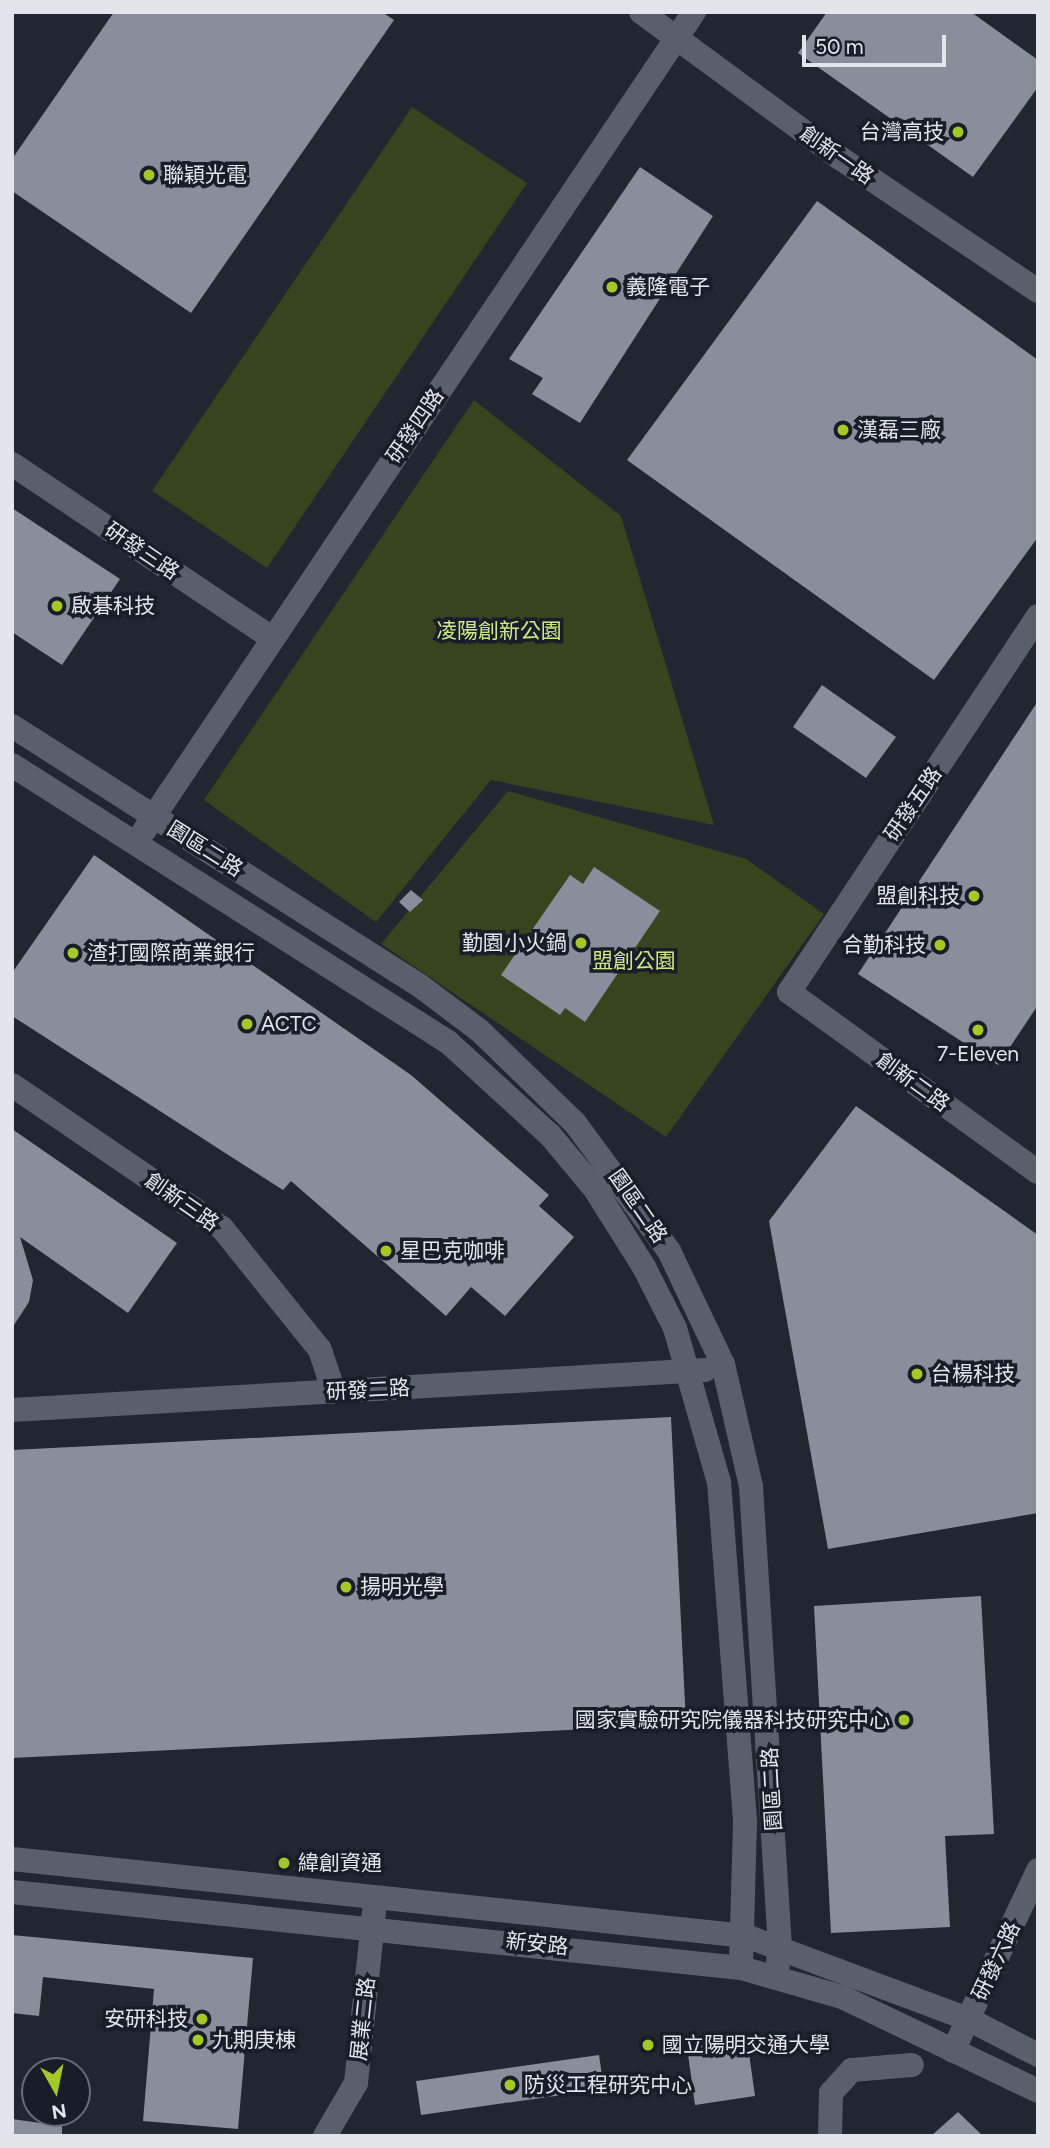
<!DOCTYPE html>
<meta charset="utf-8">
<style>
body{margin:0}
#map{position:relative;width:1050px;height:2148px;overflow:hidden;background:#212631;font-family:Figtree,"Noto Sans TC",sans-serif}
div>[style]{position:absolute}
[style*='--x']{left:calc(var(--x)*1px);top:calc(var(--y)*1px);width:calc(var(--w)*1px);rotate:calc(var(--a)*1deg)}
.green>*{inset:0;background:#38441d}
.building>*{inset:0;background:#888e9b}
.minor>*{height:24px;margin:-12px;padding:0 12px;transform-origin:12px;border-radius:12px;background:#595f6b}
.dots>*{width:19px;height:19px;translate:-50% -50%;box-sizing:border-box;border:4px solid #181d27;border-radius:50%}
span{translate:-50% -50%;white-space:nowrap;text-align:center;line-height:1.15;-webkit-text-stroke:7px #181d27;paint-order:stroke}
.poi-label{font-size:21px;color:#e2e5ec}
.right{translate:-100% -50%;text-align:right}
.left{translate:0 -50%;text-align:left}
.street-label{font-size:21px;color:#e2e5ec}
.park-label{font-size:21px;color:#cbea88}
.frame{position:absolute;inset:0;border:14px solid #e2e5ec;pointer-events:none}
.north{position:absolute;left:21px;top:2057px;width:70px;height:70px;box-sizing:border-box;background:#181d27;border:2px solid #696d76;border-radius:50%;rotate:171deg;font-size:19px;font-weight:700;line-height:28px;text-align:center;color:#e2e5ec}
.north::after{content:'';display:block;margin:auto;width:24px;height:32px;background:#a2c928;clip-path:polygon(50% 0,100% 100%,50% 72%,0 100%)}
.scale{position:absolute;left:802px;top:35px;width:144px;height:32px;box-sizing:border-box;border:4px solid #e2e5ec;border-top:0;padding-left:9px;font-size:21px;line-height:24px;white-space:nowrap;color:#e2e5ec;-webkit-text-stroke:5px #181d27;paint-order:stroke}
</style>
<div id="map">
<div class="green">
<i style="clip-path:polygon(412px 107px,527px 183px,267px 568px,152px 491px)"></i>
<i style="clip-path:polygon(474px 400px,621px 516px,714px 825px,491px 780px,376px 922px,204px 800px)"></i>
<i style="clip-path:polygon(508px 791px,746px 859px,824px 914px,666px 1137px,381px 944px)"></i>
</div>
<div class="building">
<i style="clip-path:polygon(114px 12px,382px 12px,394px 20px,191px 313px,12px 191px,12px 159px)"></i>
<i style="clip-path:polygon(827px 12px,971px 12px,1038px 60px,1038px 87px,973px 177px,798px 53px)"></i>
<i style="clip-path:polygon(640px 167px,713px 216px,580px 423px,532px 394px,543px 378px,509px 359px)"></i>
<i style="clip-path:polygon(817px 201px,1038px 360px,1038px 537px,934px 680px,627px 460px)"></i>
<i style="clip-path:polygon(12px 508px,120px 579px,62px 665px,12px 632px)"></i>
<i style="clip-path:polygon(822px 685px,896px 737px,866px 778px,793px 727px)"></i>
<i style="clip-path:polygon(1038px 701px,1038px 1005px,998px 1065px,858px 974px)"></i>
<i style="clip-path:polygon(94px 855px,411px 1075px,549px 1195px,539px 1206px,574px 1237px,505px 1316px,471px 1287px,446px 1316px,291px 1181px,283px 1190px,12px 1016px,12px 973px)"></i>
<i style="clip-path:polygon(594px 867px,660px 911px,585px 1022px,565px 1008px,560px 1015px,501px 975px,570px 875px,583px 884px)"></i>
<i style="clip-path:polygon(411px 890px,423px 900px,410px 912px,399px 902px)"></i>
<i style="clip-path:polygon(856px 1106px,1038px 1235px,1038px 1513px,828px 1549px,769px 1221px)"></i>
<i style="clip-path:polygon(12px 1129px,177px 1243px,128px 1313px,20px 1237px,33px 1280px,29px 1302px,12px 1328px)"></i>
<i style="clip-path:polygon(671px 1417px,686px 1724px,12px 1758px,12px 1450px)"></i>
<i style="clip-path:polygon(981px 1596px,994px 1834px,945px 1836px,950px 1927px,831px 1933px,814px 1606px)"></i>
<i style="clip-path:polygon(12px 1935px,253px 1958px,238px 2129px,143px 2121px,154px 1989px,43px 1977px,39px 2016px,12px 2013px)"></i>
<i style="clip-path:polygon(746px 2032px,755px 2096px,695px 2105px,686px 2040px)"></i>
<i style="clip-path:polygon(599px 2055px,604px 2089px,421px 2115px,416px 2081px)"></i>
<i style="clip-path:polygon(958px 2112px,983px 2136px,931px 2136px)"></i>
<i style="clip-path:polygon(12px 2119px,62px 2126px,62px 2136px,12px 2136px)"></i>
</div>
<div class="minor">
<i style="--x:641;--y:12;--w:247;--a:36.3"></i>
<i style="--x:840;--y:158;--w:239;--a:33.9"></i>
<i style="--x:12;--y:464;--w:313;--a:33.8"></i>
<i style="--x:1038;--y:616;--w:451;--a:123.5"></i>
<i style="--x:789;--y:992;--w:307;--a:35.9"></i>
<i style="--x:12;--y:726;--w:482;--a:32.5"></i>
<i style="--x:419;--y:985;--w:76;--a:37"></i>
<i style="--x:480;--y:1031;--w:132;--a:44.1"></i>
<i style="--x:575;--y:1123;--w:159;--a:53.7"></i>
<i style="--x:669;--y:1251;--w:125;--a:64.5"></i>
<i style="--x:723;--y:1364;--w:125;--a:77.1"></i>
<i style="--x:751;--y:1486;--w:459;--a:86.4"></i>
<i style="--x:780;--y:1944;--w:31;--a:96"></i>
<i style="--x:12;--y:765;--w:517;--a:32.43"></i>
<i style="--x:448;--y:1042;--w:138;--a:42.4"></i>
<i style="--x:550;--y:1135;--w:70;--a:50.2"></i>
<i style="--x:595;--y:1189;--w:92;--a:57.9"></i>
<i style="--x:644;--y:1267;--w:68;--a:63.1"></i>
<i style="--x:675;--y:1328;--w:160;--a:74.1"></i>
<i style="--x:719;--y:1482;--w:341;--a:85.6"></i>
<i style="--x:745;--y:1822;--w:146;--a:91.6"></i>
<i style="--x:144;--y:831;--w:987;--a:-56.12"></i>
<i style="--x:12;--y:1085;--w:254;--a:34.3"></i>
<i style="--x:222;--y:1228;--w:156;--a:51.2"></i>
<i style="--x:320;--y:1350;--w:44;--a:71.6"></i>
<i style="--x:12;--y:1410;--w:694;--a:-3.3"></i>
<i style="--x:12;--y:1859;--w:738;--a:5.99"></i>
<i style="--x:746;--y:1936;--w:237;--a:20.5"></i>
<i style="--x:968;--y:2019;--w:79;--a:27.2"></i>
<i style="--x:12;--y:1892;--w:733;--a:5.95"></i>
<i style="--x:741;--y:1968;--w:105;--a:16"></i>
<i style="--x:842;--y:1997;--w:217;--a:25.6"></i>
<i style="--x:953;--y:2051;--w:200;--a:-64.8"></i>
<i style="--x:830;--y:2135;--w:42;--a:-88.6"></i>
<i style="--x:831;--y:2093;--w:31;--a:-48"></i>
<i style="--x:852;--y:2070;--w:60;--a:-4.8"></i>
<i style="--x:325;--y:2136;--w:61;--a:-59.7"></i>
<i style="--x:356;--y:2083;--w:172;--a:-84"></i>
</div>
<div class="dots">
<i style="left:958px;top:132px;background:#a2c928"></i>
<i style="left:149px;top:175px;background:#a2c928"></i>
<i style="left:612px;top:287px;background:#a2c928"></i>
<i style="left:843px;top:430px;background:#a2c928"></i>
<i style="left:57px;top:606px;background:#a2c928"></i>
<i style="left:974px;top:896px;background:#a2c928"></i>
<i style="left:581px;top:943px;background:#a2c928"></i>
<i style="left:940px;top:945px;background:#a2c928"></i>
<i style="left:73px;top:953px;background:#a2c928"></i>
<i style="left:247px;top:1024px;background:#a2c928"></i>
<i style="left:978px;top:1030px;background:#a2c928"></i>
<i style="left:386px;top:1251px;background:#a2c928"></i>
<i style="left:917px;top:1374px;background:#a2c928"></i>
<i style="left:346px;top:1587px;background:#a2c928"></i>
<i style="left:904px;top:1720px;background:#a2c928"></i>
<i style="left:284px;top:1863px;background:#a2c928"></i>
<i style="left:202px;top:2019px;background:#a2c928"></i>
<i style="left:198px;top:2040px;background:#a2c928"></i>
<i style="left:648px;top:2045px;background:#a2c928"></i>
<i style="left:510px;top:2085px;background:#a2c928"></i>
</div>
<div class="poi-label">
<span class="right" style="left:944px;top:132px">台灣高技</span>
<span class="left" style="left:163px;top:175px">聯穎光電</span>
<span class="left" style="left:626px;top:287px">義隆電子</span>
<span class="left" style="left:857px;top:430px">漢磊三廠</span>
<span class="left" style="left:71px;top:606px">啟碁科技</span>
<span class="right" style="left:960px;top:896px">盟創科技</span>
<span class="right" style="left:567px;top:943px">勤園小火鍋</span>
<span class="right" style="left:926px;top:945px">合勤科技</span>
<span class="left" style="left:87px;top:953px">渣打國際商業銀行</span>
<span class="left" style="left:261px;top:1024px">ACTC</span>
<span style="left:978px;top:1054px">7-Eleven</span>
<span class="left" style="left:400px;top:1251px">星巴克咖啡</span>
<span class="left" style="left:931px;top:1374px">台楊科技</span>
<span class="left" style="left:360px;top:1587px">揚明光學</span>
<span class="right" style="left:890px;top:1720px">國家實驗研究院儀器科技研究中心</span>
<span class="left" style="left:298px;top:1863px">緯創資通</span>
<span class="right" style="left:188px;top:2019px">安研科技</span>
<span class="left" style="left:212px;top:2040px">九期庚棟</span>
<span class="left" style="left:662px;top:2045px">國立陽明交通大學</span>
<span class="left" style="left:524px;top:2085px">防災工程研究中心</span>
</div>
<div class="street-label">
<span style="left:837px;top:155px;rotate:35deg">創新一路</span>
<span style="left:415px;top:426px;rotate:-56deg">研發四路</span>
<span style="left:142px;top:551px;rotate:34deg">研發三路</span>
<span style="left:913px;top:804px;rotate:-56deg">研發五路</span>
<span style="left:205px;top:849px;rotate:32deg">園區二路</span>
<span style="left:913px;top:1082px;rotate:36deg">創新二路</span>
<span style="left:182px;top:1202px;rotate:35deg">創新三路</span>
<span style="left:638px;top:1206px;rotate:55deg">園區二路</span>
<span style="left:368px;top:1390px;rotate:-3deg">研發二路</span>
<span style="left:772px;top:1789px;rotate:-93deg">園區二路</span>
<span style="left:537px;top:1944px;rotate:6deg">新安路</span>
<span style="left:996px;top:1961px;rotate:-65deg">研發六路</span>
<span style="left:363px;top:2019px;rotate:-84deg">展業二路</span>
</div>
<div class="park-label">
<span style="left:499px;top:631px">凌陽創新公園</span>
<span style="left:634px;top:961px">盟創公園</span>
</div>
<div class="frame"></div>
<div class="north">N</div>
<div class="scale">50 m</div>
</div>
